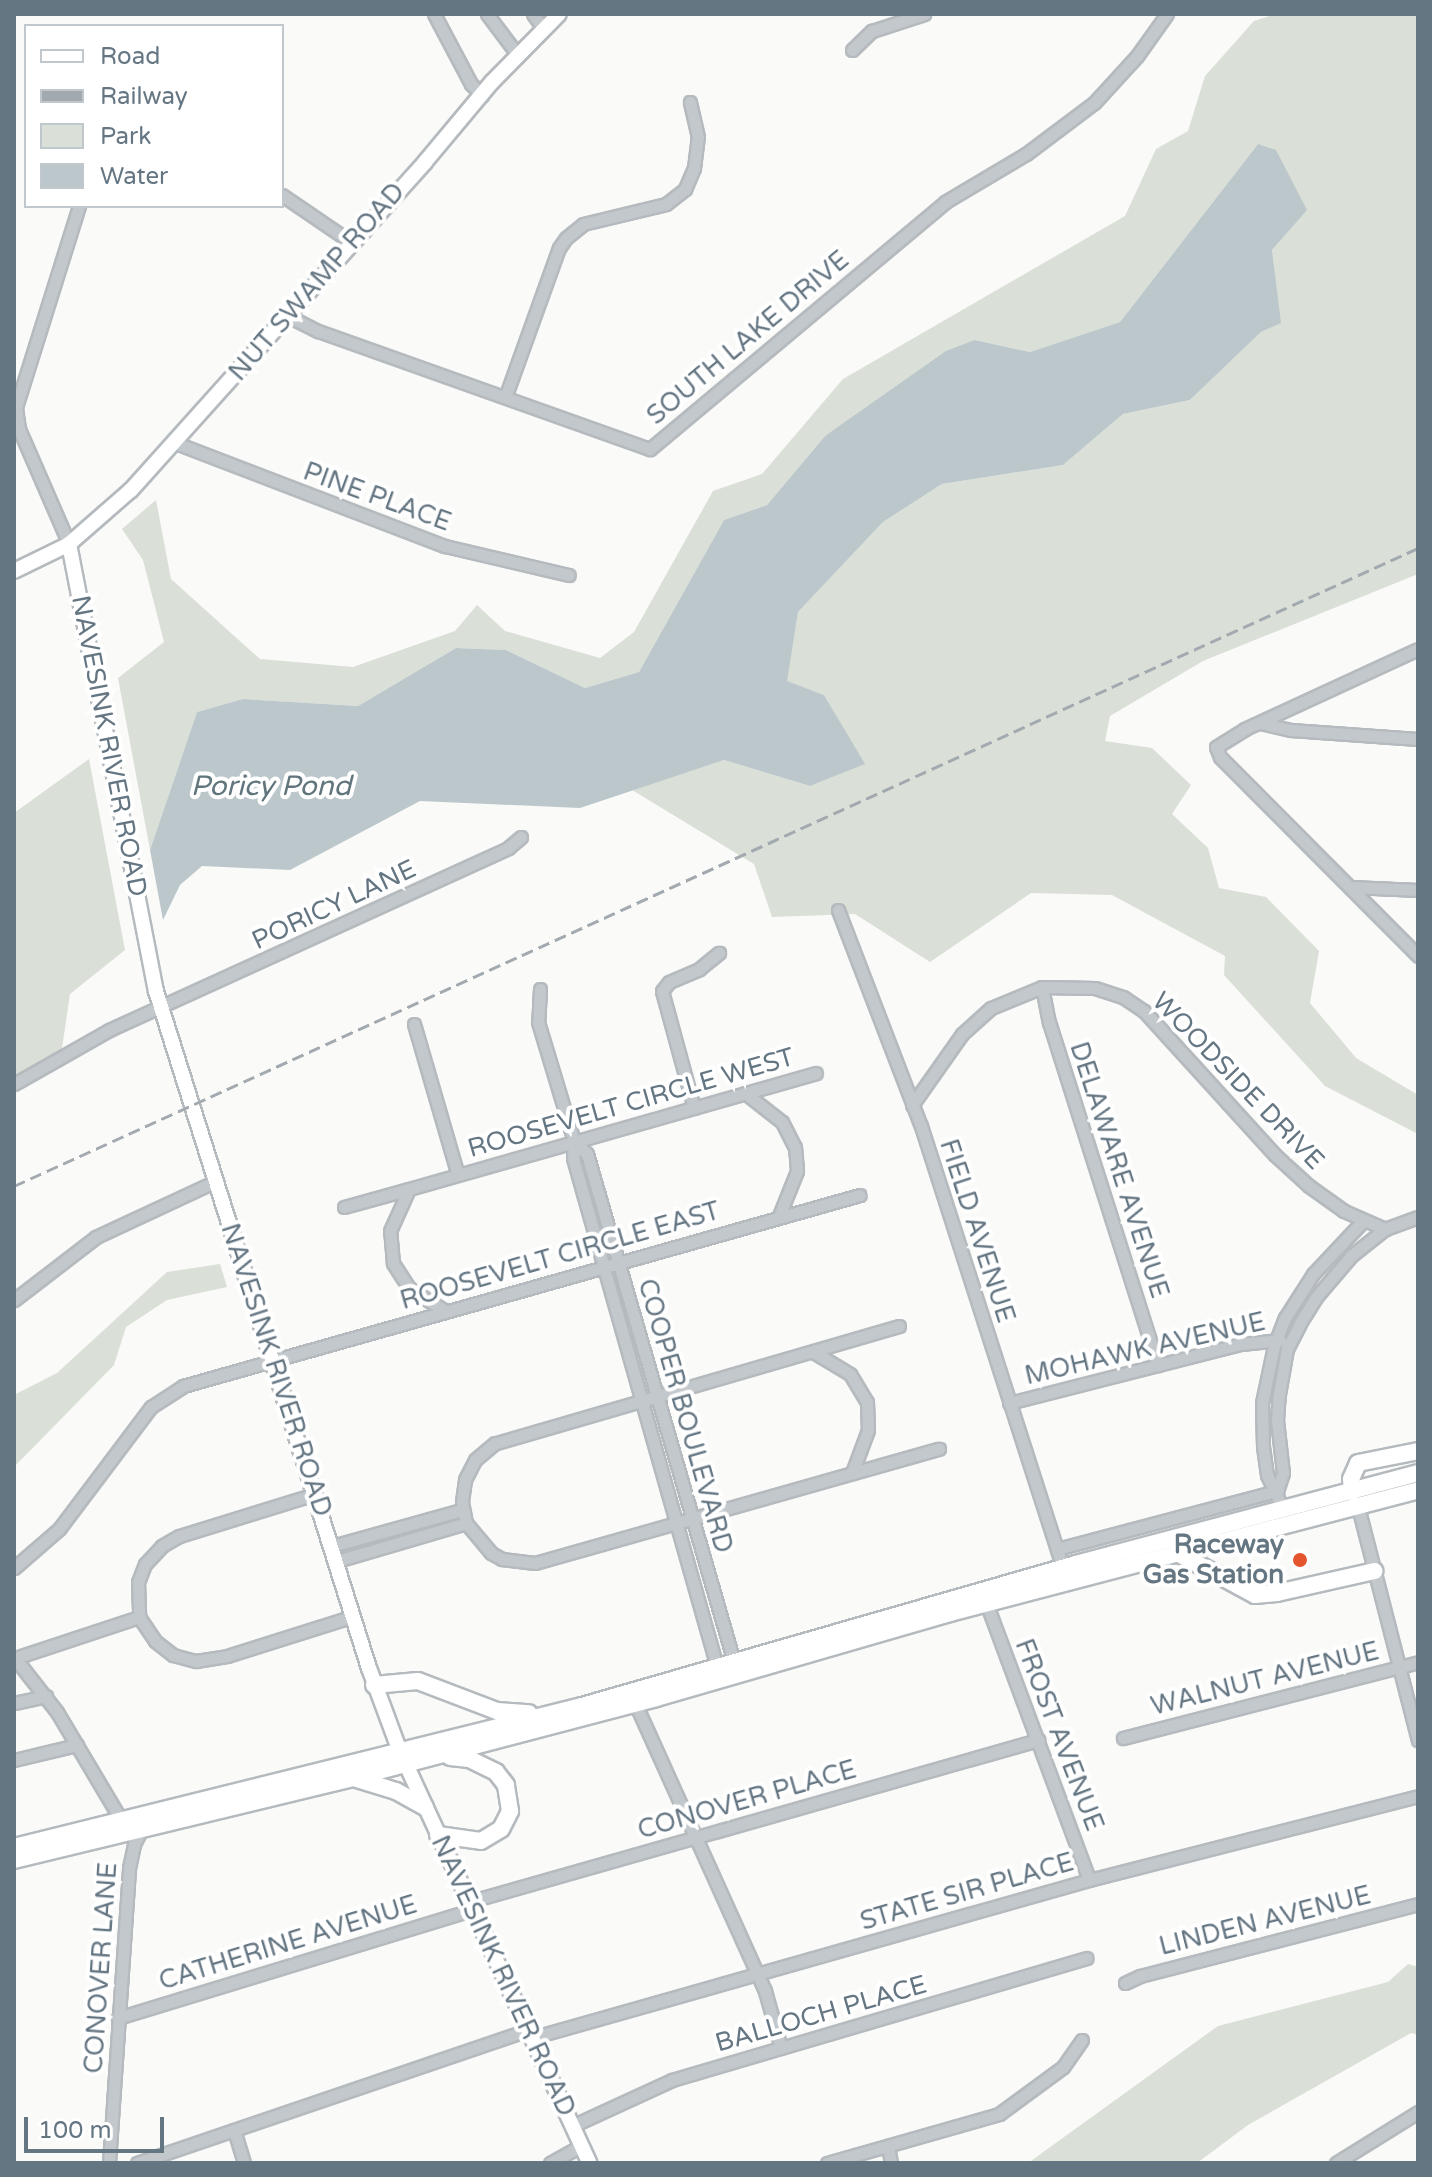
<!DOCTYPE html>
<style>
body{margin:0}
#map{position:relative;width:1432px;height:2177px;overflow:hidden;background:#fafaf8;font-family:"Varela Round",sans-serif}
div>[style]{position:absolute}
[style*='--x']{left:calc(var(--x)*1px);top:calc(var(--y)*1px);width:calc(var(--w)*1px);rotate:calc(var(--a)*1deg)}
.green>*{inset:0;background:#dadfd7}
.water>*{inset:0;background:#bbc7cb}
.roads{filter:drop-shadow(2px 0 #b5babe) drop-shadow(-2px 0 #b5babe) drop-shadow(0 2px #b5babe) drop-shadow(0 -2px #b5babe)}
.minor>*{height:11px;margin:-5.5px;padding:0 5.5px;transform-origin:5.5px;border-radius:5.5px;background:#c3c8cc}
.major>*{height:14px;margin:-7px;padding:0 7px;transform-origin:7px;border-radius:7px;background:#fff}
.highway>*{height:16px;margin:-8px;padding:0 8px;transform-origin:8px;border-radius:8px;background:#fff}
.rail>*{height:3px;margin-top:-1.5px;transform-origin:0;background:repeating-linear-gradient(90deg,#a2aab0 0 12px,transparent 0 18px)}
.dots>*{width:22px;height:22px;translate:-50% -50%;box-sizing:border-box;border:4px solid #fff;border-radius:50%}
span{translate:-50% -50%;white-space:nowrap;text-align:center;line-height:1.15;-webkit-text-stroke:8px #fff;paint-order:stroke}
.street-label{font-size:26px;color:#657683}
.poi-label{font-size:26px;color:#657683;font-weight:700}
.right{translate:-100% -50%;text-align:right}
.water-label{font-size:28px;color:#60757c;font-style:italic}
.frame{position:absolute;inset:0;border:16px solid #657683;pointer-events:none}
.legend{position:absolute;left:24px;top:24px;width:260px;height:184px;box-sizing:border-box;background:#fff;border:2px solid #c1c8cd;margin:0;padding:10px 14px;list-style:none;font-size:24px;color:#657683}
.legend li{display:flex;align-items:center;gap:16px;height:40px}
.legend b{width:40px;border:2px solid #c1c8cd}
.scale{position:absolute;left:24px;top:2117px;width:140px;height:36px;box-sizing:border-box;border:4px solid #657683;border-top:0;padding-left:10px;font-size:24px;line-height:28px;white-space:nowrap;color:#657683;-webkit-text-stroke:6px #fff;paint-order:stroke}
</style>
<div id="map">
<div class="green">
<i style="clip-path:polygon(1276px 14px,1418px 14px,1418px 574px,1203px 661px,1110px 716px,1105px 741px,1152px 748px,1191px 785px,1172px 814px,1208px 848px,1219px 888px,1266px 897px,1319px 951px,1310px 1003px,1356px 1058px,1418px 1095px,1418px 1134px,1325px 1086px,1224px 975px,1225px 956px,1112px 895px,1031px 893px,930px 962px,855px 914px,772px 917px,754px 864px,632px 790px,724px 760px,810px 786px,864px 764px,824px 695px,786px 681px,798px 612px,883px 522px,942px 484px,1063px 465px,1123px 414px,1190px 400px,1261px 332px,1280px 323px,1272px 250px,1306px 210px,1258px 144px,1120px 322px,1030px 352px,975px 340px,825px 436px,767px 505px,724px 520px,639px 672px,585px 688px,506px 650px,456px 648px,358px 706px,243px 699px,197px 712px,150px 850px,118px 678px,164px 642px,143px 560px,122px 529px,156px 500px,171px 579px,260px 659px,353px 667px,455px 631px,477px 605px,505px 631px,600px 658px,634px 632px,713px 491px,762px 474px,843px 379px,1125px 216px,1156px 149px,1188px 131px,1205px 76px,1254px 21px)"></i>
<i style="clip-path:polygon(89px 759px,125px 950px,70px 994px,61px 1055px,14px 1088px,14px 813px)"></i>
<i style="clip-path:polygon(220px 1264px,227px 1287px,167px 1300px,126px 1327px,114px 1365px,14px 1467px,14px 1395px,57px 1373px,167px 1272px)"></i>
<i style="clip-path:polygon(1408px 1964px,1418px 1967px,1418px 2035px,1411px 2033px,1248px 2125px,1197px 2163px,1028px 2163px,1218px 2026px,1388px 1982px)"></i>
</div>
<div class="water">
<i style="clip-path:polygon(1258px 144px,1276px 150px,1307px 210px,1272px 250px,1281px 323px,1261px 332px,1190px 400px,1123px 414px,1063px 465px,942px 484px,883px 522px,798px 612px,787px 681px,824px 695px,865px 764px,810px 786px,724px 760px,580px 808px,420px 801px,290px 870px,202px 866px,180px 885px,163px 920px,150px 850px,197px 712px,243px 699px,358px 706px,456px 648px,506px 650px,585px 688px,639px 672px,724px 520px,767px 505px,825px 436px,946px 351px,975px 340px,1030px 352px,1120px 322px)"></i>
</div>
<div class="roads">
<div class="minor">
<i style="--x:434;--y:14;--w:79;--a:62.1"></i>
<i style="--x:471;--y:84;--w:16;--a:45"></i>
<i style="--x:487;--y:14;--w:50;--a:53.1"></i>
<i style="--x:533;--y:14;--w:17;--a:54"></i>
<i style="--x:852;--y:50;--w:28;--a:-44"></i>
<i style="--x:872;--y:31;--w:55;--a:-18.1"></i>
<i style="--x:282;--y:195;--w:83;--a:34.3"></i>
<i style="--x:288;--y:316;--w:34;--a:27"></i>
<i style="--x:318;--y:331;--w:352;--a:19.6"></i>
<i style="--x:650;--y:449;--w:385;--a:-39.9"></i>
<i style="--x:945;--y:202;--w:94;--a:-30.7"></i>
<i style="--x:1026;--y:154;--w:85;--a:-36.9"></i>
<i style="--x:1094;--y:103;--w:64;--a:-47.5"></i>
<i style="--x:1137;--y:56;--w:52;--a:-54.5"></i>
<i style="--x:506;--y:395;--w:156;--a:-70.2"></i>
<i style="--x:559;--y:248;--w:12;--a:-55"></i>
<i style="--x:566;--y:238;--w:22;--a:-39"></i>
<i style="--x:583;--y:224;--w:85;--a:-13.5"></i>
<i style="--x:666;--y:204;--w:24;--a:-38"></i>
<i style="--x:685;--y:189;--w:23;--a:-67"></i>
<i style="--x:694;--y:168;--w:31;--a:-83"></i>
<i style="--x:698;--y:137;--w:36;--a:-103"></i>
<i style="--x:176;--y:443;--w:288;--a:21"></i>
<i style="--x:445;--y:546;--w:127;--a:13.2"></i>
<i style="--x:69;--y:544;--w:125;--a:-113.5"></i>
<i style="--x:19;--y:429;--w:22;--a:-98"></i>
<i style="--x:16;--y:407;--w:211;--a:-72.6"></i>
<i style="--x:1418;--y:649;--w:191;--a:155.2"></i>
<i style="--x:1245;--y:729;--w:34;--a:148"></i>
<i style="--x:1216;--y:747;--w:11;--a:68"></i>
<i style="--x:1220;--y:757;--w:281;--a:45.1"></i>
<i style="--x:1260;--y:723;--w:32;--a:13"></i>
<i style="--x:1291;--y:730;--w:127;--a:4.1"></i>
<i style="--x:1351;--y:887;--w:67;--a:2.6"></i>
<i style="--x:838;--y:910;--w:231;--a:69"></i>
<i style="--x:921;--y:1126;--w:464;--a:72.2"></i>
<i style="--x:1042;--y:987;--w:36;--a:79"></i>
<i style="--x:1049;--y:1022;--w:360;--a:72.4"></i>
<i style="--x:540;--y:989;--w:33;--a:93"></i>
<i style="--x:538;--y:1022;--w:124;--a:73.2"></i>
<i style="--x:574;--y:1141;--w:17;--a:93"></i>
<i style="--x:573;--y:1158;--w:529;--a:74.2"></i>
<i style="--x:414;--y:1024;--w:157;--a:73.8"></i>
<i style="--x:14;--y:1084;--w:109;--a:-29.6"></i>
<i style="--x:109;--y:1030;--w:439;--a:-24.5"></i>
<i style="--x:508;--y:848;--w:17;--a:-40"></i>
<i style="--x:745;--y:1093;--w:47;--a:38.1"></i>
<i style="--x:782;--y:1122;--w:28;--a:63"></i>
<i style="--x:795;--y:1147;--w:24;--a:85"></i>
<i style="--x:797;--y:1171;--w:48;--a:111.8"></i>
<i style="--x:912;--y:1105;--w:87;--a:-54.8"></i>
<i style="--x:962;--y:1034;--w:39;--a:-42"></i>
<i style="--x:991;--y:1008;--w:55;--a:-22.4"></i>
<i style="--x:1042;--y:987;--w:53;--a:1.1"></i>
<i style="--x:1095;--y:988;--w:29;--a:18"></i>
<i style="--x:1123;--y:997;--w:25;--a:34"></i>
<i style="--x:1144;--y:1011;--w:195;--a:47.7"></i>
<i style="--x:1275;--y:1155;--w:46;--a:42.4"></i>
<i style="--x:1309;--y:1186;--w:43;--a:35.5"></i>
<i style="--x:1344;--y:1211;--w:45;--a:23.7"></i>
<i style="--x:694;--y:1108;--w:121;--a:-105.3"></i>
<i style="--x:662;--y:991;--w:11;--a:-52"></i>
<i style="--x:669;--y:982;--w:33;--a:-23"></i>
<i style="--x:699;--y:969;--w:26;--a:-39"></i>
<i style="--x:574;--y:1141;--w:18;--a:45"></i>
<i style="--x:587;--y:1154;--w:529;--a:73.86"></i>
<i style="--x:344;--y:1207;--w:67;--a:-15.5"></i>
<i style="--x:14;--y:1300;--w:103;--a:-37.5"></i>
<i style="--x:96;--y:1237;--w:132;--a:-25"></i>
<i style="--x:445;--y:1311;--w:43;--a:-147.4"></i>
<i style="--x:409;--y:1288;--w:30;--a:-123"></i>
<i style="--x:393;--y:1263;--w:32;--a:-95"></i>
<i style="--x:390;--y:1231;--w:46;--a:-65.7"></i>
<i style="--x:409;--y:1189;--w:423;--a:-15.9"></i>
<i style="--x:899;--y:1326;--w:421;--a:163.8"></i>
<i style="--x:495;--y:1443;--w:26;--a:140"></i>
<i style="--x:475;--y:1460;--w:22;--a:117"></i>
<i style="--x:465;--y:1480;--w:22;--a:98"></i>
<i style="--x:462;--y:1502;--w:21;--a:79"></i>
<i style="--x:466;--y:1523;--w:39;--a:50"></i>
<i style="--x:491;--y:1553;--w:13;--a:29"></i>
<i style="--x:502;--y:1559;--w:33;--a:7"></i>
<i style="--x:535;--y:1563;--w:420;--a:-15.8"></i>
<i style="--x:815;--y:1353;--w:41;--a:31"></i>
<i style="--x:850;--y:1374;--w:33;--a:59"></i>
<i style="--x:867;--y:1402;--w:28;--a:88"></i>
<i style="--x:868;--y:1430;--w:46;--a:110.4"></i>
<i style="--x:1009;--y:1403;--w:239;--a:-14.3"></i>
<i style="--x:1241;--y:1344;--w:39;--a:-6"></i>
<i style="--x:1277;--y:1491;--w:19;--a:-72"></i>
<i style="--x:1283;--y:1473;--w:53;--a:-96.5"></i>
<i style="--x:1277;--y:1420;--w:26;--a:-86"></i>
<i style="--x:1279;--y:1394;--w:46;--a:-79.9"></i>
<i style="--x:1287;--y:1349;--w:29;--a:-63"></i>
<i style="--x:1300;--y:1323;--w:32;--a:-58"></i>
<i style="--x:1317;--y:1296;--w:52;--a:-49.6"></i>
<i style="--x:1351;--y:1256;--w:43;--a:-38.5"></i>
<i style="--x:1385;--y:1229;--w:35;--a:-20"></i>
<i style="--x:315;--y:1494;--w:142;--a:162.8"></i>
<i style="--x:179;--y:1536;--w:20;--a:150"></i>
<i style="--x:162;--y:1546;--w:25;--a:133"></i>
<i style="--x:145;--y:1564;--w:19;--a:111"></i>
<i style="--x:138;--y:1582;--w:35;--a:88"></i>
<i style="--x:139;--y:1617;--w:29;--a:56"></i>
<i style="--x:155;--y:1641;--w:23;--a:38"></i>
<i style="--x:173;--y:1655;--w:24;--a:15"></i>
<i style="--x:196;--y:1661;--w:31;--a:-9"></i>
<i style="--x:227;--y:1656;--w:133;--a:-17.5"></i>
<i style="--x:1356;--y:1499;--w:249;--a:75.6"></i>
<i style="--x:1283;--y:1509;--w:38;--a:-115"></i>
<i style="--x:1267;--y:1475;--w:29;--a:-98"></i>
<i style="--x:1263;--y:1446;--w:43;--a:-91.3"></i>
<i style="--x:1262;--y:1403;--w:58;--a:-78.1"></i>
<i style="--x:1274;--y:1346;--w:30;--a:-69"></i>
<i style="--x:1285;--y:1318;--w:52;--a:-57.5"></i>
<i style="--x:1313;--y:1274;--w:73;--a:-46.7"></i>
<i style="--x:332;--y:1546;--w:135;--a:-15.5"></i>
<i style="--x:1057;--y:1549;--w:228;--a:-14.8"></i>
<i style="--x:337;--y:1561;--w:134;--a:-16.4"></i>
<i style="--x:14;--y:1568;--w:60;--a:-40.9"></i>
<i style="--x:59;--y:1529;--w:153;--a:-53"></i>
<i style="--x:151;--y:1407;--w:38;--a:-33"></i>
<i style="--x:183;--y:1386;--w:703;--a:-15.76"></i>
<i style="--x:987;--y:1605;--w:293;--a:69.6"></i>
<i style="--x:14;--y:1657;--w:70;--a:52"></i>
<i style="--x:57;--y:1712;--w:126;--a:59.3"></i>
<i style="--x:15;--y:1658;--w:131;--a:-18.3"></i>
<i style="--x:14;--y:1703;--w:33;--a:-12"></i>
<i style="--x:635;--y:1703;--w:316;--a:65.7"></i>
<i style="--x:765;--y:1991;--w:59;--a:74.3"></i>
<i style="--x:1123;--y:1738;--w:305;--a:-14.4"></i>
<i style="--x:14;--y:1760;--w:65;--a:-13.4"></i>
<i style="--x:468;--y:1902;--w:593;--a:-15.87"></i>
<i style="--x:1125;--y:1983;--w:17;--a:-25"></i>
<i style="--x:1140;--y:1976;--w:287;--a:-14.5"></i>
<i style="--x:118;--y:2018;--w:369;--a:-17"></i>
<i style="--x:531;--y:2038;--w:580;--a:-15.81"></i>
<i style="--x:1089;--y:1880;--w:340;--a:-14.3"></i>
<i style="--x:572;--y:2126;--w:110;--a:-24.7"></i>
<i style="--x:672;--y:2080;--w:432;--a:-16.4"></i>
<i style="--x:234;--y:2130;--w:34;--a:73"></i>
<i style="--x:888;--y:2146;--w:17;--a:80"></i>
<i style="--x:109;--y:2163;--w:296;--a:-86.1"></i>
<i style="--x:129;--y:1868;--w:25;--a:-78"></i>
<i style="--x:134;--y:1844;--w:18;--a:-63"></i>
<i style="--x:137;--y:2163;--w:412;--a:-18.8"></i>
<i style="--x:550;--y:2163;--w:35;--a:-29"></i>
<i style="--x:827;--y:2163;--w:179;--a:-15.9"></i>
<i style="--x:999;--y:2114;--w:79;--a:-36.3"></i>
<i style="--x:1063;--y:2067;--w:33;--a:-55"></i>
<i style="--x:1336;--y:2163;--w:97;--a:-31.9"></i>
</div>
<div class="major">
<i style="--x:69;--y:544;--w:455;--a:79"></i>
<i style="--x:156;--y:991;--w:710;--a:72.54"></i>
<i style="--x:369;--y:1668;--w:86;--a:69.7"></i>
<i style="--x:399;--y:1749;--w:456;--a:65.3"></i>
<i style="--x:14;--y:571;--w:61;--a:-26.1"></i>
<i style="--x:69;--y:544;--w:82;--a:-41.1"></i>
<i style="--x:131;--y:490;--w:440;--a:-48.1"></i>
<i style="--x:425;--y:162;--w:104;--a:-50.1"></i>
<i style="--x:492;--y:82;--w:95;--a:-45.4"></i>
</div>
<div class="highway">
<i style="--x:1352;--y:1492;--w:13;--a:-94"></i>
<i style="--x:1351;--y:1479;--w:17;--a:-66"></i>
<i style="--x:1358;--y:1463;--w:61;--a:-11.3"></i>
<i style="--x:1181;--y:1555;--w:84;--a:28.4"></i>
<i style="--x:1255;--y:1595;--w:22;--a:-5"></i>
<i style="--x:1277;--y:1593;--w:100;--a:-12.7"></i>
<i style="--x:374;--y:1685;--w:44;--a:-5.2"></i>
<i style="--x:418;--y:1681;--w:85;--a:20.8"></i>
<i style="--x:497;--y:1711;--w:32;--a:4"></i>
<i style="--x:357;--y:1779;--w:41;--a:17.1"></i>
<i style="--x:396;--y:1791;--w:33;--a:29"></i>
<i style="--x:438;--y:1835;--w:43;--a:7.9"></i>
<i style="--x:481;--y:1841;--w:23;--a:-31"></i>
<i style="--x:501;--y:1829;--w:20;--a:-63"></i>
<i style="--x:510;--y:1811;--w:26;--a:-99"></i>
<i style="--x:506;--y:1785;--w:16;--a:-128"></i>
<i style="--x:496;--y:1772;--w:30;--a:-154"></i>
<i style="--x:469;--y:1759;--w:19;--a:-174"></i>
<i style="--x:14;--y:1847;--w:585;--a:-13.94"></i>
<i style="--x:582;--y:1706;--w:514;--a:-16.04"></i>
<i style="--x:1076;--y:1564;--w:354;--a:-14.9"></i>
<i style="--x:14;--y:1860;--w:348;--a:-13.6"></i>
<i style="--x:352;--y:1778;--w:314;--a:-14.7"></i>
<i style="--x:656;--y:1698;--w:306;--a:-16.1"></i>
<i style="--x:950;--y:1613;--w:484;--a:-14.7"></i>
</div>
</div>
<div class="rail">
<i style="--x:14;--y:1186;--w:1542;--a:-24.44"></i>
</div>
<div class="dots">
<i style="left:1300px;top:1560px;background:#e4572e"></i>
</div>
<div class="street-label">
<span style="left:317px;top:282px;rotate:-49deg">NUT SWAMP ROAD</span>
<span style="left:748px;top:338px;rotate:-40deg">SOUTH LAKE DRIVE</span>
<span style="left:377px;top:497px;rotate:20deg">PINE PLACE</span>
<span style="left:109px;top:746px;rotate:79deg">NAVESINK RIVER ROAD</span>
<span style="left:334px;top:905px;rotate:-25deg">PORICY LANE</span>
<span style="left:1238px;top:1081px;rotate:46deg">WOODSIDE DRIVE</span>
<span style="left:631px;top:1103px;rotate:-16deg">ROOSEVELT CIRCLE WEST</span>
<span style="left:1119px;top:1170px;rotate:72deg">DELAWARE AVENUE</span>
<span style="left:977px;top:1231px;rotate:72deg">FIELD AVENUE</span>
<span style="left:560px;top:1256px;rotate:-16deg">ROOSEVELT CIRCLE EAST</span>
<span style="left:1145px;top:1349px;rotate:-13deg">MOHAWK AVENUE</span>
<span style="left:276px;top:1370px;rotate:72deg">NAVESINK RIVER ROAD</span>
<span style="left:685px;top:1416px;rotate:74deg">COOPER BOULEVARD</span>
<span style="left:1265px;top:1679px;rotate:-14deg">WALNUT AVENUE</span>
<span style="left:1059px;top:1735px;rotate:69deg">FROST AVENUE</span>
<span style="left:747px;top:1800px;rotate:-16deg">CONOVER PLACE</span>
<span style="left:967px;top:1892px;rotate:-16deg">STATE SIR PLACE</span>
<span style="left:1265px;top:1921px;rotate:-14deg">LINDEN AVENUE</span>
<span style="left:288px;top:1943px;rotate:-17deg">CATHERINE AVENUE</span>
<span style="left:101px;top:1968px;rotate:-86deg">CONOVER LANE</span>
<span style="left:503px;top:1976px;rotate:65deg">NAVESINK RIVER ROAD</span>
<span style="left:821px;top:2014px;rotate:-16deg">BALLOCH PLACE</span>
</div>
<div class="poi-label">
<span class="right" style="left:1284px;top:1560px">Raceway<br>Gas Station</span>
</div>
<div class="water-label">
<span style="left:271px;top:786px">Poricy Pond</span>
</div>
<div class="frame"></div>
<ul class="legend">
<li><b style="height:10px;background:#fff"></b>Road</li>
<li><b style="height:10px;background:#a2aab0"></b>Railway</li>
<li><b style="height:22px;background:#dadfd7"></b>Park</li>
<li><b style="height:22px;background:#bbc7cb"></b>Water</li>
</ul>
<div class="scale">100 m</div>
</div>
